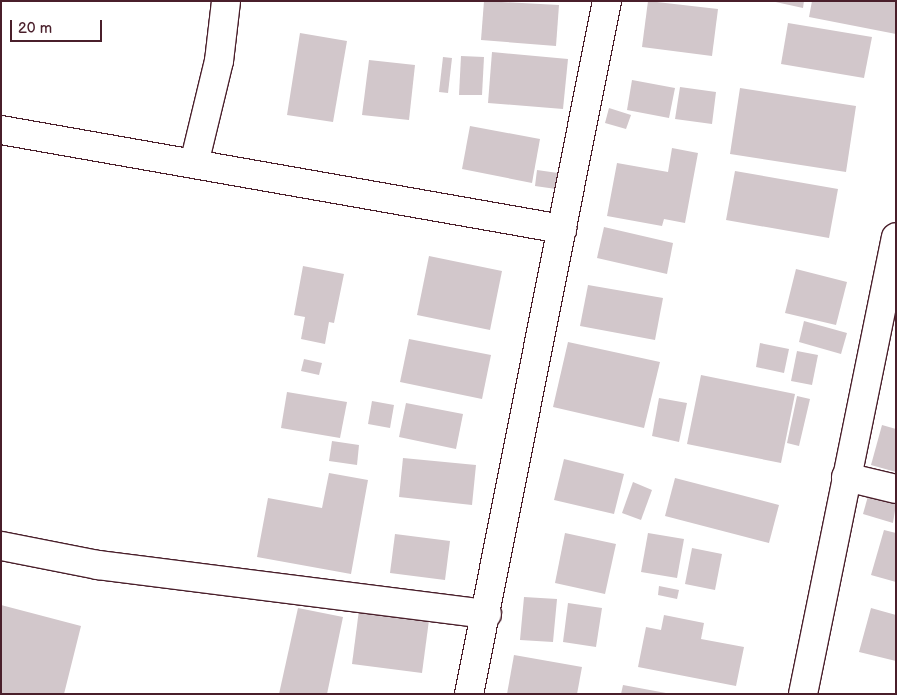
<!DOCTYPE html>
<style>
body{margin:0}
#map{position:relative;width:897px;height:695px;overflow:hidden;background:#fff;font-family:"Balsamiq Sans",sans-serif}
div>[style]{position:absolute}
[style*='--x']{left:calc(var(--x)*1px);top:calc(var(--y)*1px);width:calc(var(--w)*1px);rotate:calc(var(--a)*1deg)}
.building>*{inset:0;background:#d2c7cb}
.roads{filter:drop-shadow(1px 0 #4a1f2b) drop-shadow(-1px 0 #4a1f2b) drop-shadow(0 1px #4a1f2b) drop-shadow(0 -1px #4a1f2b)}
.minor>*{height:28px;margin:-14px;padding:0 14px;transform-origin:14px;border-radius:14px;background:#fff}
span{translate:-50% -50%;white-space:nowrap;text-align:center;line-height:1.15;-webkit-text-stroke:4px #fff;paint-order:stroke}
.frame{position:absolute;inset:0;border:2px solid #4a1f2b;pointer-events:none}
.scale{position:absolute;left:10px;top:20px;width:92px;height:22px;box-sizing:border-box;border:2px solid #4a1f2b;border-top:0;padding-left:6px;font-size:15px;line-height:18px;white-space:nowrap;color:#4a1f2b;-webkit-text-stroke:4px #fff;paint-order:stroke}
</style>
<div id="map">
<div class="building">
<i style="clip-path:polygon(484px 1px,559px 5px,556px 46px,481px 40px)"></i>
<i style="clip-path:polygon(648px 1px,718px 9px,712px 56px,642px 47px)"></i>
<i style="clip-path:polygon(771px 1px,804px 1px,803px 8px)"></i>
<i style="clip-path:polygon(812px 1px,896px 1px,896px 34px,809px 17px)"></i>
<i style="clip-path:polygon(788px 23px,872px 37px,864px 78px,781px 64px)"></i>
<i style="clip-path:polygon(300px 33px,347px 41px,333px 122px,287px 115px)"></i>
<i style="clip-path:polygon(492px 52px,568px 59px,563px 109px,488px 103px)"></i>
<i style="clip-path:polygon(461px 56px,484px 57px,482px 95px,459px 95px)"></i>
<i style="clip-path:polygon(443px 57px,452px 58px,448px 93px,439px 92px)"></i>
<i style="clip-path:polygon(369px 60px,415px 65px,409px 120px,362px 115px)"></i>
<i style="clip-path:polygon(632px 80px,675px 88px,669px 118px,627px 110px)"></i>
<i style="clip-path:polygon(680px 87px,716px 92px,712px 124px,675px 119px)"></i>
<i style="clip-path:polygon(740px 88px,856px 106px,846px 172px,730px 154px)"></i>
<i style="clip-path:polygon(609px 108px,631px 115px,626px 129px,605px 123px)"></i>
<i style="clip-path:polygon(470px 126px,540px 139px,532px 183px,462px 169px)"></i>
<i style="clip-path:polygon(672px 148px,698px 153px,685px 223px,664px 219px,662px 226px,607px 216px,617px 163px,668px 172px)"></i>
<i style="clip-path:polygon(537px 170px,558px 173px,556px 189px,535px 186px)"></i>
<i style="clip-path:polygon(735px 171px,838px 189px,829px 238px,726px 220px)"></i>
<i style="clip-path:polygon(604px 227px,673px 243px,667px 274px,597px 258px)"></i>
<i style="clip-path:polygon(429px 256px,502px 271px,490px 330px,417px 315px)"></i>
<i style="clip-path:polygon(303px 266px,344px 274px,334px 323px,329px 322px,325px 344px,301px 339px,305px 317px,294px 315px)"></i>
<i style="clip-path:polygon(796px 269px,847px 282px,836px 325px,785px 313px)"></i>
<i style="clip-path:polygon(588px 285px,663px 298px,655px 340px,580px 326px)"></i>
<i style="clip-path:polygon(804px 321px,847px 333px,841px 354px,799px 342px)"></i>
<i style="clip-path:polygon(409px 339px,491px 355px,482px 399px,400px 382px)"></i>
<i style="clip-path:polygon(568px 342px,660px 362px,644px 428px,553px 407px)"></i>
<i style="clip-path:polygon(760px 343px,789px 349px,784px 373px,756px 367px)"></i>
<i style="clip-path:polygon(797px 351px,818px 355px,812px 385px,791px 381px)"></i>
<i style="clip-path:polygon(304px 359px,322px 363px,319px 375px,301px 371px)"></i>
<i style="clip-path:polygon(701px 375px,795px 394px,781px 463px,687px 444px)"></i>
<i style="clip-path:polygon(287px 392px,347px 402px,340px 438px,281px 428px)"></i>
<i style="clip-path:polygon(797px 396px,810px 399px,799px 446px,787px 443px)"></i>
<i style="clip-path:polygon(659px 398px,687px 403px,679px 442px,652px 436px)"></i>
<i style="clip-path:polygon(372px 401px,394px 405px,390px 428px,368px 424px)"></i>
<i style="clip-path:polygon(406px 403px,463px 414px,456px 449px,399px 437px)"></i>
<i style="clip-path:polygon(882px 425px,896px 429px,896px 472px,871px 465px)"></i>
<i style="clip-path:polygon(332px 441px,359px 445px,357px 465px,329px 461px)"></i>
<i style="clip-path:polygon(403px 458px,476px 465px,472px 505px,399px 497px)"></i>
<i style="clip-path:polygon(564px 459px,624px 474px,614px 514px,554px 500px)"></i>
<i style="clip-path:polygon(329px 473px,368px 480px,351px 574px,257px 557px,268px 498px,322px 508px)"></i>
<i style="clip-path:polygon(675px 478px,779px 505px,769px 543px,665px 516px)"></i>
<i style="clip-path:polygon(633px 482px,652px 490px,641px 520px,622px 513px)"></i>
<i style="clip-path:polygon(868px 496px,896px 504px,893px 523px,863px 514px)"></i>
<i style="clip-path:polygon(884px 530px,896px 533px,896px 582px,871px 575px)"></i>
<i style="clip-path:polygon(565px 533px,616px 544px,605px 594px,555px 583px)"></i>
<i style="clip-path:polygon(648px 533px,684px 539px,677px 578px,641px 572px)"></i>
<i style="clip-path:polygon(395px 534px,450px 541px,445px 580px,390px 573px)"></i>
<i style="clip-path:polygon(692px 548px,722px 554px,715px 590px,685px 584px)"></i>
<i style="clip-path:polygon(659px 586px,679px 590px,677px 599px,658px 595px)"></i>
<i style="clip-path:polygon(524px 597px,557px 599px,553px 642px,520px 640px)"></i>
<i style="clip-path:polygon(568px 603px,602px 608px,596px 647px,563px 642px)"></i>
<i style="clip-path:polygon(1px 605px,81px 626px,64px 694px,1px 694px)"></i>
<i style="clip-path:polygon(298px 608px,343px 617px,327px 694px,279px 694px)"></i>
<i style="clip-path:polygon(871px 608px,896px 615px,896px 661px,859px 652px)"></i>
<i style="clip-path:polygon(359px 610px,429px 620px,422px 673px,352px 664px)"></i>
<i style="clip-path:polygon(664px 615px,704px 623px,701px 639px,744px 647px,736px 686px,638px 667px,646px 627px,661px 630px)"></i>
<i style="clip-path:polygon(514px 655px,582px 667px,577px 694px,507px 694px)"></i>
<i style="clip-path:polygon(623px 685px,666px 693px,666px 694px,621px 694px)"></i>
</div>
<div class="roads">
<div class="minor">
<i style="--x:1;--y:130;--w:570;--a:10.01"></i>
<i style="--x:194;--y:164;--w:106;--a:-76.4"></i>
<i style="--x:219;--y:61;--w:60;--a:-83.3"></i>
<i style="--x:846;--y:477;--w:51;--a:13.5"></i>
<i style="--x:1;--y:546;--w:99;--a:11.1"></i>
<i style="--x:98;--y:565;--w:392;--a:7.2"></i>
<i style="--x:469;--y:694;--w:707;--a:-78.74"></i>
<i style="--x:803;--y:694;--w:466;--a:-78.5"></i>
</div>
</div>
<div class="frame"></div>
<div class="scale">20 m</div>
</div>
